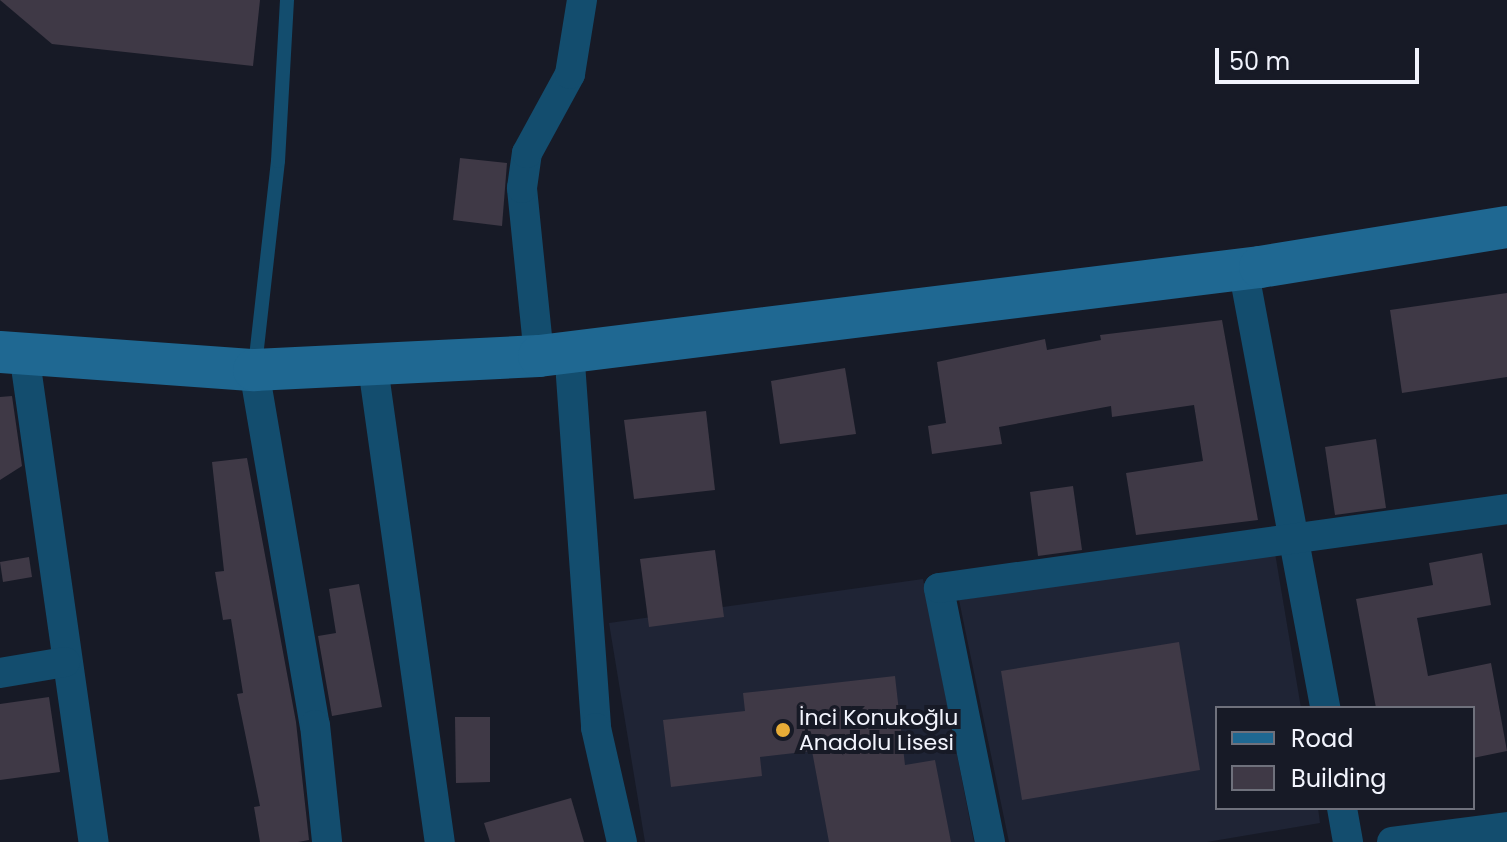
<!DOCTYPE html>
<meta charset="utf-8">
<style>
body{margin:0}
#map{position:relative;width:1507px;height:842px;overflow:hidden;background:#171a26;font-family:Poppins,sans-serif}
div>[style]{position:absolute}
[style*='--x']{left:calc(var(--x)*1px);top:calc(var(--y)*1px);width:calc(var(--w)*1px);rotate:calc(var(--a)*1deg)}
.built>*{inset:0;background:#1f2435}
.building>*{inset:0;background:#3f3946}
.lane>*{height:14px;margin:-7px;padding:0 7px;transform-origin:7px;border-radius:7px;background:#134d6e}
.street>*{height:30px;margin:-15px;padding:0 15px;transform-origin:15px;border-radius:15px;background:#134d6e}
.secondary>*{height:42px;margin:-21px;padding:0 21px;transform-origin:21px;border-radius:21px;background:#1f6892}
.dots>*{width:22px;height:22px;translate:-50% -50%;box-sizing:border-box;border:4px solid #171a26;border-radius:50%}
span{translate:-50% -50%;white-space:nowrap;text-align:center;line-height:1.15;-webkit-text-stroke:8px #171a26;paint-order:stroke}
.poi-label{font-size:22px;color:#f2f4fd}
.left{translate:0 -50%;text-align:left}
.legend{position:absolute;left:1215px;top:706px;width:260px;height:104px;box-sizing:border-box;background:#171a26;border:2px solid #6f717c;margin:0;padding:10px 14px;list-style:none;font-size:24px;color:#f2f4fd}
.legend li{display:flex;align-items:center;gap:16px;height:40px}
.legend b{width:40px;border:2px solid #6f717c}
.scale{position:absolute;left:1215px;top:48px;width:204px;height:36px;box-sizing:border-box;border:4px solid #f2f4fd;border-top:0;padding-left:10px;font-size:24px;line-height:28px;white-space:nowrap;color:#f2f4fd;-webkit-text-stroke:6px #171a26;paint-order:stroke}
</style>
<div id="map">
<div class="built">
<i style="clip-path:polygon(1275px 553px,1301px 708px,1217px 708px,1217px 808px,1318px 808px,1320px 823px,1207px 842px,1009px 842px,959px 600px)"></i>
<i style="clip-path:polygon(923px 579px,974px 842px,645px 842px,609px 623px)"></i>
</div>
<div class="building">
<i style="clip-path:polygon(0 0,260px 0,253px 66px,52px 44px)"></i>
<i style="clip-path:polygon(460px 158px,507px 163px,502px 226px,453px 220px)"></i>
<i style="clip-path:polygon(1507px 293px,1507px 377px,1402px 393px,1390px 310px)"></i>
<i style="clip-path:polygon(1222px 320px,1258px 520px,1136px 535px,1126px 473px,1203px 461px,1194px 405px,1112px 417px,1111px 406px,999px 427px,1002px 444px,932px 454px,928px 426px,946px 423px,937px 362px,1045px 339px,1047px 350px,1101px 340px,1100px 335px)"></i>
<i style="clip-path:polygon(845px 368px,856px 434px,780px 444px,771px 381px)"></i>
<i style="clip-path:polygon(12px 396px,22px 466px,0 480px,0 397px)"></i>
<i style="clip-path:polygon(706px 411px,715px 490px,634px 499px,624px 420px)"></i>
<i style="clip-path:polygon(1376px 439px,1386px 508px,1335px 515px,1325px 447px)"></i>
<i style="clip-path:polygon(247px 458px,296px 722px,309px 840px,298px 842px,260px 842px,254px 807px,260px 806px,237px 694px,243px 693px,231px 619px,223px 620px,215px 572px,224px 571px,212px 462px)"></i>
<i style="clip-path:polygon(1073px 486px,1082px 550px,1038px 556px,1030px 492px)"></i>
<i style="clip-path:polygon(715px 550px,724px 617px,649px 627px,640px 559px)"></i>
<i style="clip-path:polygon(1482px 553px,1491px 605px,1417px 618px,1428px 676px,1491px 663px,1507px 751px,1473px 758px,1473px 708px,1376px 708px,1356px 599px,1433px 585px,1429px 563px)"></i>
<i style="clip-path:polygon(29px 557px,32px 577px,3px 582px,0 562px)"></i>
<i style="clip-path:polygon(359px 584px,382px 707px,332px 716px,318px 636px,336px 633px,329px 589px)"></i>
<i style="clip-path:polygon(1179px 642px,1200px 770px,1022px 800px,1001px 671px)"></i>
<i style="clip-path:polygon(895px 676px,905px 765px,935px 760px,951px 842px,829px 842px,812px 751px,760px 757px,762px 776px,671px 787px,663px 720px,745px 711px,743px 693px)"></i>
<i style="clip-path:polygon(49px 697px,60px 772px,0 780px,0 704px)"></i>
<i style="clip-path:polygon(455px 717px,490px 717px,490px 782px,456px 783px)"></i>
<i style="clip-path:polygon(571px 798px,584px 842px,490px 842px,484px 823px)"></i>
</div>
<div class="lane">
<i style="--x:255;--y:366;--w:206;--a:-83.6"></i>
<i style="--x:278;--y:161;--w:161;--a:-86.8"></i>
</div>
<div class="street">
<i style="--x:1243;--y:268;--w:448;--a:79.4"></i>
<i style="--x:569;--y:349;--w:380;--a:85.9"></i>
<i style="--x:596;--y:728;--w:117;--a:77.2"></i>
<i style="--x:24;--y:353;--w:494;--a:81.9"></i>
<i style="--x:539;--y:356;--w:169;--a:-95.8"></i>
<i style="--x:522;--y:188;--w:35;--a:-82"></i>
<i style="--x:527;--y:153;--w:90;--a:-61.4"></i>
<i style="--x:570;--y:74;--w:75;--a:-80.8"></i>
<i style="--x:373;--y:367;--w:480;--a:82"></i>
<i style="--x:254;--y:370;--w:360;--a:80.3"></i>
<i style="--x:315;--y:725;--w:118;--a:84.1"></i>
<i style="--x:0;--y:673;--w:66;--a:-9.6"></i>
<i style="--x:1342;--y:808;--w:35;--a:80"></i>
<i style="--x:990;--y:842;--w:259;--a:-101.4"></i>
<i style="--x:939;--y:588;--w:573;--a:-7.92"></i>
<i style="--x:1392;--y:842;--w:116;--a:-7.4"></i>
</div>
<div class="secondary">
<i style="--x:0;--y:352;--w:255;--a:4.1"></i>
<i style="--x:254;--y:370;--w:285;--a:-2.8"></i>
<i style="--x:539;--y:356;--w:726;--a:-7.04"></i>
<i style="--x:1260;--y:267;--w:250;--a:-9.2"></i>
</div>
<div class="dots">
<i style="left:783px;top:730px;background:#e7ac37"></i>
</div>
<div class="poi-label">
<span class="left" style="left:799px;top:730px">İnci Konukoğlu<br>Anadolu Lisesi</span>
</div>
<ul class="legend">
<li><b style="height:10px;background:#1f6892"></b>Road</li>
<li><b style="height:22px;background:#3f3946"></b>Building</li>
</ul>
<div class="scale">50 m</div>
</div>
